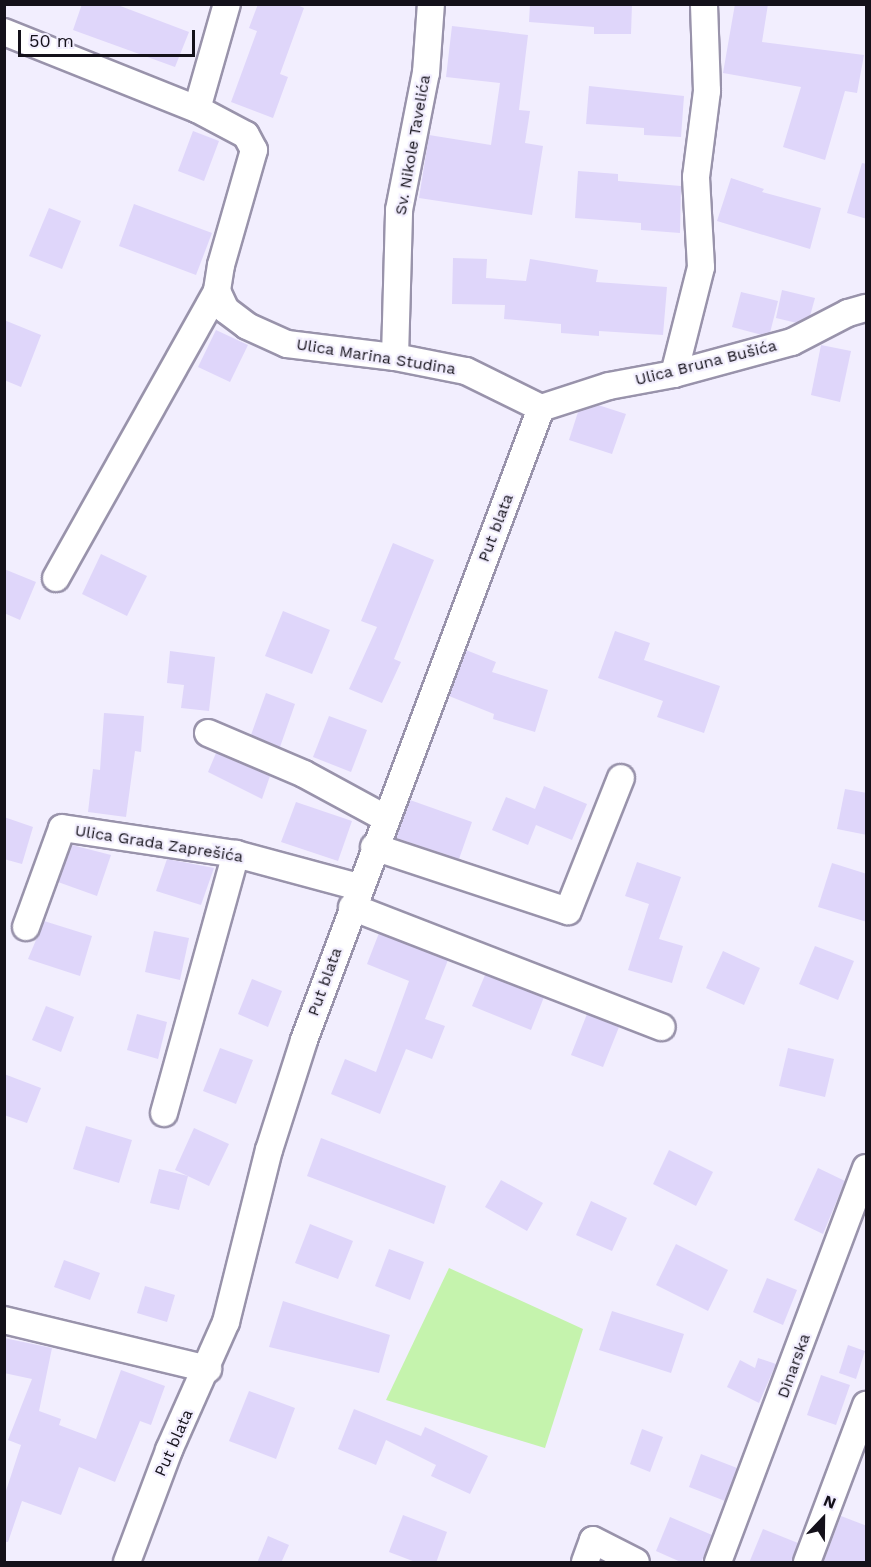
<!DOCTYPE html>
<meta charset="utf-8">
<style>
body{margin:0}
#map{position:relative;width:871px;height:1567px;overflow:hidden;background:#f2eefe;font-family:"Work Sans",sans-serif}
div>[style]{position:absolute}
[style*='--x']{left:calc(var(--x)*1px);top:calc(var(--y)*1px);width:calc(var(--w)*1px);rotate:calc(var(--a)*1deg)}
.green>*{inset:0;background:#c5f3ad}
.building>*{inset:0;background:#dfd6fa}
.roads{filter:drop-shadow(2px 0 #9993ab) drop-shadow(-2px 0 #9993ab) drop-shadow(0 2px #9993ab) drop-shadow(0 -2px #9993ab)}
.street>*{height:26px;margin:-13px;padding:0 13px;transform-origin:13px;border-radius:13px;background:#fff}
span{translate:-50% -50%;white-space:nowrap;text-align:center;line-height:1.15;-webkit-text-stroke:4.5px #f2eefe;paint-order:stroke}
.street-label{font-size:16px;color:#14111a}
.frame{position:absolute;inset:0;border:6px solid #14111a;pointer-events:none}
.north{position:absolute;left:793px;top:1489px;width:60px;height:60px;-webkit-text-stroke:4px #f2eefe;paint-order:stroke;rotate:22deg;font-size:16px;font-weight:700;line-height:24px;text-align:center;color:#14111a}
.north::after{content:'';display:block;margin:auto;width:21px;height:27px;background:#14111a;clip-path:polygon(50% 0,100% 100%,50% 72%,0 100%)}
.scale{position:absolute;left:18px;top:30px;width:177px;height:27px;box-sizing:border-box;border:3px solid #14111a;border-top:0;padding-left:8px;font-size:18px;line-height:21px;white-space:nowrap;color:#14111a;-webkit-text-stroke:4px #f2eefe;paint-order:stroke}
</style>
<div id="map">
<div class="green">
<i style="clip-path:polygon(449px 1268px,583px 1329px,545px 1448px,386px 1400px)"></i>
</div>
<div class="building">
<i style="clip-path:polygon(82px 4px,115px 4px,189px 32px,175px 67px,73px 30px)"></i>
<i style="clip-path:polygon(258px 4px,295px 4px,304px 8px,280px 74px,288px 77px,273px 118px,231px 102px,257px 31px,249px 28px)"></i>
<i style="clip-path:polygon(530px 4px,632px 4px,631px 34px,594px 34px,594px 27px,529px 22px)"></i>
<i style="clip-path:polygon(735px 4px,768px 4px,762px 42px,864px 55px,857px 93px,845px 91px,825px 160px,783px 147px,801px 87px,723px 73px)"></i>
<i style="clip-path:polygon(452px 26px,528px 35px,519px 110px,530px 111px,525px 143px,543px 146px,532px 215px,419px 198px,429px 135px,491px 145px,500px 83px,446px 77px)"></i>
<i style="clip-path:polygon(589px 86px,684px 96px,681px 137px,644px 135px,644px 128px,586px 124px)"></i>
<i style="clip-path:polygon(193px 131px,219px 141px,204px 181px,178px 171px)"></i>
<i style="clip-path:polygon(862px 163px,867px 164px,867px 219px,847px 213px)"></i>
<i style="clip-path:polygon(578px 171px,618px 174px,618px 181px,681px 186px,680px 233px,641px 230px,641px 223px,575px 218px)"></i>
<i style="clip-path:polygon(731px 178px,764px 189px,762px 192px,821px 208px,810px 249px,717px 221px)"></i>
<i style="clip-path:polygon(134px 204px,212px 233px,196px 275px,119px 246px)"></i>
<i style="clip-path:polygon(49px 208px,81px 221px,62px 269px,29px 256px)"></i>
<i style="clip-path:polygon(453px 258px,487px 259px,486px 278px,526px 281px,530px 259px,598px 270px,596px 282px,667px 287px,663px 335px,599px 331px,599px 336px,561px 333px,561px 324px,504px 319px,505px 305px,452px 304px)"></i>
<i style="clip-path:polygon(782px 290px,815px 298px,810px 316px,797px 323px,776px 318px)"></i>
<i style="clip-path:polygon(741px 292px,778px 301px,770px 333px,762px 335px,732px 327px)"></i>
<i style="clip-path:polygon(4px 320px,41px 335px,21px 387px,4px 380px)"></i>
<i style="clip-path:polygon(216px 330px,248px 345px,230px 382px,198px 367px)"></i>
<i style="clip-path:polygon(821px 345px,851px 351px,840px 402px,811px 395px)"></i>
<i style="clip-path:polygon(598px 405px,626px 414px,612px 454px,569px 440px,578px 412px)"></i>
<i style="clip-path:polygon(393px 543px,434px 560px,394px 659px,401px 662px,382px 703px,349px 689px,377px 627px,361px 621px)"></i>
<i style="clip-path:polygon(101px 554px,147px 576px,127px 616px,82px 594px)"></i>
<i style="clip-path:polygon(4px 569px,36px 582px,20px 620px,4px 613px)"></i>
<i style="clip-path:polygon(283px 611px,330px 630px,312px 674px,265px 656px)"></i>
<i style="clip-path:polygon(615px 631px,650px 643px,644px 660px,720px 686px,704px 733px,657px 717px,663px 701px,598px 678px)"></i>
<i style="clip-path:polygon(466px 650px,496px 662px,492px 672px,548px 690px,535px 732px,493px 719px,494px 714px,449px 696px)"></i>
<i style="clip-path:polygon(170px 651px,215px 657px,209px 711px,181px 708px,184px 685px,167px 683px)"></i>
<i style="clip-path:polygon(266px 693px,295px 704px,280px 747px,251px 735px)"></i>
<i style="clip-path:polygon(104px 713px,144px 716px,141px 752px,135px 751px,126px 817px,88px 812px,93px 769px,100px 770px)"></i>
<i style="clip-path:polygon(329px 716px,367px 730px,351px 772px,313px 757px)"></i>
<i style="clip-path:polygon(216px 753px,270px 776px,262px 799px,208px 772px)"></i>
<i style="clip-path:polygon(544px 786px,587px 804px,572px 840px,536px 825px,528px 845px,492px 830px,506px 797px,535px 809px)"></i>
<i style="clip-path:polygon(845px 789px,867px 793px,867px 835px,837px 829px)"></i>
<i style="clip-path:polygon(410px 800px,472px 822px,459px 859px,396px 838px)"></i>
<i style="clip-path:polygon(296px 802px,352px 821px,338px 861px,281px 842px)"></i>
<i style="clip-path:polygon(4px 817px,33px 827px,22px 864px,4px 859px)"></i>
<i style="clip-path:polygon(72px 845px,111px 855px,97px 896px,58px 882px)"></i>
<i style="clip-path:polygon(167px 859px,214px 868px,201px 905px,156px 891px)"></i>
<i style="clip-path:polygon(637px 862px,681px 877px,659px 939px,683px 946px,672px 983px,628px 970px,649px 904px,625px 896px)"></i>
<i style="clip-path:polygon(832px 863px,867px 874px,867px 922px,818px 907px)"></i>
<i style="clip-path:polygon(44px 921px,92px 936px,80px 976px,28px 959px)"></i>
<i style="clip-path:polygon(154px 931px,189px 938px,180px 980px,145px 972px)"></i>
<i style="clip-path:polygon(379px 933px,448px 960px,425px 1019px,445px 1026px,432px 1059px,406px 1049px,380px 1114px,331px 1094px,345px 1059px,376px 1072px,409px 981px,367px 964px)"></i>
<i style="clip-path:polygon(815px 946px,854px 961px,838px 1000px,799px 984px)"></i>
<i style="clip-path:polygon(723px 951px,760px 968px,744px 1005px,706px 988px)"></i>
<i style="clip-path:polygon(485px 975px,544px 997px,531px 1030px,472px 1006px)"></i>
<i style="clip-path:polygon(252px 979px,282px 991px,268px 1027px,238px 1014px)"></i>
<i style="clip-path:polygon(46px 1006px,74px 1017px,61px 1052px,32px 1040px)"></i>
<i style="clip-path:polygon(137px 1014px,167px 1022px,158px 1059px,127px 1050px)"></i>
<i style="clip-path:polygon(587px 1014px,619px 1027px,603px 1067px,571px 1055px)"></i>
<i style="clip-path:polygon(220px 1048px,253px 1060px,236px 1104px,203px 1091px)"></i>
<i style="clip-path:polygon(788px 1048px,834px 1059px,825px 1097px,779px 1086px)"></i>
<i style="clip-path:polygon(4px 1074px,41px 1088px,27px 1123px,4px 1115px)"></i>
<i style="clip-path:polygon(86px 1126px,132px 1140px,119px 1183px,73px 1169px)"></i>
<i style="clip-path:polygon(194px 1128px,229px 1144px,209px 1186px,175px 1170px)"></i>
<i style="clip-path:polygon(321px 1138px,446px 1186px,434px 1224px,307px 1176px)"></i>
<i style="clip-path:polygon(669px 1150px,713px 1172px,696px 1206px,653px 1184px)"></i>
<i style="clip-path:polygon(818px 1168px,845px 1181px,823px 1234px,794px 1220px)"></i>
<i style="clip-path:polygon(159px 1169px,188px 1176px,179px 1210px,150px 1203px)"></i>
<i style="clip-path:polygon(501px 1180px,543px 1203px,527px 1231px,485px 1207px)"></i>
<i style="clip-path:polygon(591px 1201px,627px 1218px,612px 1251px,576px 1235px)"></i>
<i style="clip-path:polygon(310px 1224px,353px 1241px,338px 1279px,295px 1263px)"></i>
<i style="clip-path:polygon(676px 1244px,728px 1270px,708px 1311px,656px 1285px)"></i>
<i style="clip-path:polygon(389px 1249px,424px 1262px,410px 1300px,375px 1286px)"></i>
<i style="clip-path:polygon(64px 1260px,100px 1273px,90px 1300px,54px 1287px)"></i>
<i style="clip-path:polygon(767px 1278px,797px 1290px,783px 1325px,753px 1312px)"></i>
<i style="clip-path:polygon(145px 1286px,175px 1295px,167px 1322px,137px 1313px)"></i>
<i style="clip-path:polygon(283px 1301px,390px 1335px,379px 1373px,269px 1347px)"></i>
<i style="clip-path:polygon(612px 1311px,684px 1334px,671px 1373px,599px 1350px)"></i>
<i style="clip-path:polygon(4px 1338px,52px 1348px,39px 1411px,61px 1419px,59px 1425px,96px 1439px,121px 1370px,165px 1386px,151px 1425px,140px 1421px,115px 1482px,79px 1467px,61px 1515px,22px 1501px,8px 1542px,4px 1542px,4px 1497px,21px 1445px,8px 1440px,32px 1379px,4px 1373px)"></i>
<i style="clip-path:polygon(848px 1345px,865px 1351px,856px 1379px,839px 1373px)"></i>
<i style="clip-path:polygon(758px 1358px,776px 1364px,759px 1403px,727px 1387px,740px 1360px,755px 1368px)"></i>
<i style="clip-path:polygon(821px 1375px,850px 1385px,836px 1425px,807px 1415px)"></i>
<i style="clip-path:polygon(249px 1391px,295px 1408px,276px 1459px,229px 1441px)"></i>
<i style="clip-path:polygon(354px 1409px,421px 1436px,425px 1427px,488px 1456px,470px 1494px,431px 1476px,436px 1465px,386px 1440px,376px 1465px,338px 1449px)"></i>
<i style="clip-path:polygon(642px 1429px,663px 1437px,650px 1472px,630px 1464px)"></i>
<i style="clip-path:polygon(701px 1454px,737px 1468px,725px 1501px,689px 1487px)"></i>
<i style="clip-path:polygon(403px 1515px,447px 1532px,436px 1563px,418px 1563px,389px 1552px)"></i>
<i style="clip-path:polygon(841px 1516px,867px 1526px,867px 1563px,823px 1563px)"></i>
<i style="clip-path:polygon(670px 1517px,712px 1535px,701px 1563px,683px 1563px,656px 1551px)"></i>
<i style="clip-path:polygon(763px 1529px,798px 1543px,792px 1563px,749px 1563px)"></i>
<i style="clip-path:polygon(268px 1536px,289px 1545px,281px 1563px,257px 1563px)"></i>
</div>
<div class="roads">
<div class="street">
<i style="--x:4;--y:32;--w:208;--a:21.8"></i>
<i style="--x:197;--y:109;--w:55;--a:28"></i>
<i style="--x:246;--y:135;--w:17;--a:62"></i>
<i style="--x:254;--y:150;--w:120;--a:106"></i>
<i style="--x:221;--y:265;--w:26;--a:99"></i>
<i style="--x:217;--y:291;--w:21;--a:65"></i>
<i style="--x:226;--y:310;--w:26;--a:37"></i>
<i style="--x:247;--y:326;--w:44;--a:24.2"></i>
<i style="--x:287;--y:344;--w:109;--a:6.9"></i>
<i style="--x:395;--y:357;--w:72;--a:11.2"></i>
<i style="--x:466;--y:371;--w:84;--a:26.3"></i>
<i style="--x:197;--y:109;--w:109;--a:-74.1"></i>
<i style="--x:395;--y:357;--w:147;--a:-88.4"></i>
<i style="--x:399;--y:210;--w:140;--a:-78.9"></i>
<i style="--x:426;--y:73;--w:69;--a:-85.9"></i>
<i style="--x:674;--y:374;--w:110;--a:-75.8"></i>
<i style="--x:701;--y:267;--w:90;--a:-93.2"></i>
<i style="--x:696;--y:177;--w:87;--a:-82.7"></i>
<i style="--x:707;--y:91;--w:87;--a:-92"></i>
<i style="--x:541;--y:408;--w:71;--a:-17.9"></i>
<i style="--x:609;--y:386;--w:66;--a:-10.5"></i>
<i style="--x:674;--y:374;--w:122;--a:-15.2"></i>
<i style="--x:792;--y:342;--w:63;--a:-27.4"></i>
<i style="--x:848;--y:313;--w:19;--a:-16"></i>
<i style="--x:56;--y:578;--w:329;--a:-60.7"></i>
<i style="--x:208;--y:733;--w:104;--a:23.1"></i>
<i style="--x:304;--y:774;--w:92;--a:28.5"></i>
<i style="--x:374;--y:847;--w:204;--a:18.3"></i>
<i style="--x:568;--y:911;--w:143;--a:-68.3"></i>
<i style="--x:352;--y:907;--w:332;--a:21.2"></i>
<i style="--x:26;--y:927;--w:105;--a:-70"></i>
<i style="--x:62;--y:828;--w:176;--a:8.5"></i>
<i style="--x:236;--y:854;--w:126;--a:15.1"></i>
<i style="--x:164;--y:1113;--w:269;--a:-74.5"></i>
<i style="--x:4;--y:1320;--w:210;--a:13.5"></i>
<i style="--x:127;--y:1562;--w:120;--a:-69.4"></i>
<i style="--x:169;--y:1450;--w:140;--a:-66"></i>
<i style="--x:226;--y:1322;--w:177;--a:-76"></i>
<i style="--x:269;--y:1150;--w:115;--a:-72.3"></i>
<i style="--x:304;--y:1040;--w:675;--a:-69.44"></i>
<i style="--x:585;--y:1562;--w:23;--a:-70"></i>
<i style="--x:593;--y:1540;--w:48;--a:27.1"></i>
<i style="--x:718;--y:1562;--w:421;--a:-69.4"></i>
<i style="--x:807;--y:1562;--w:168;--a:-69.4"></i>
</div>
</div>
<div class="street-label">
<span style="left:413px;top:145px;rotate:-80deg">Sv. Nikole Tavelića</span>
<span style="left:376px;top:357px;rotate:9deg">Ulica Marina Studina</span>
<span style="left:706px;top:363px;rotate:-14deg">Ulica Bruna Bušića</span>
<span style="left:496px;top:528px;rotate:-69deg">Put blata</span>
<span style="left:159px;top:844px;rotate:9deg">Ulica Grada Zaprešića</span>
<span style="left:325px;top:982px;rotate:-70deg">Put blata</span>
<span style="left:794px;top:1366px;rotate:-70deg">Dinarska</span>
<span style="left:174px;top:1443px;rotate:-66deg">Put blata</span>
</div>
<div class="frame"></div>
<div class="north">N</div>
<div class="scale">50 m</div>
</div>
